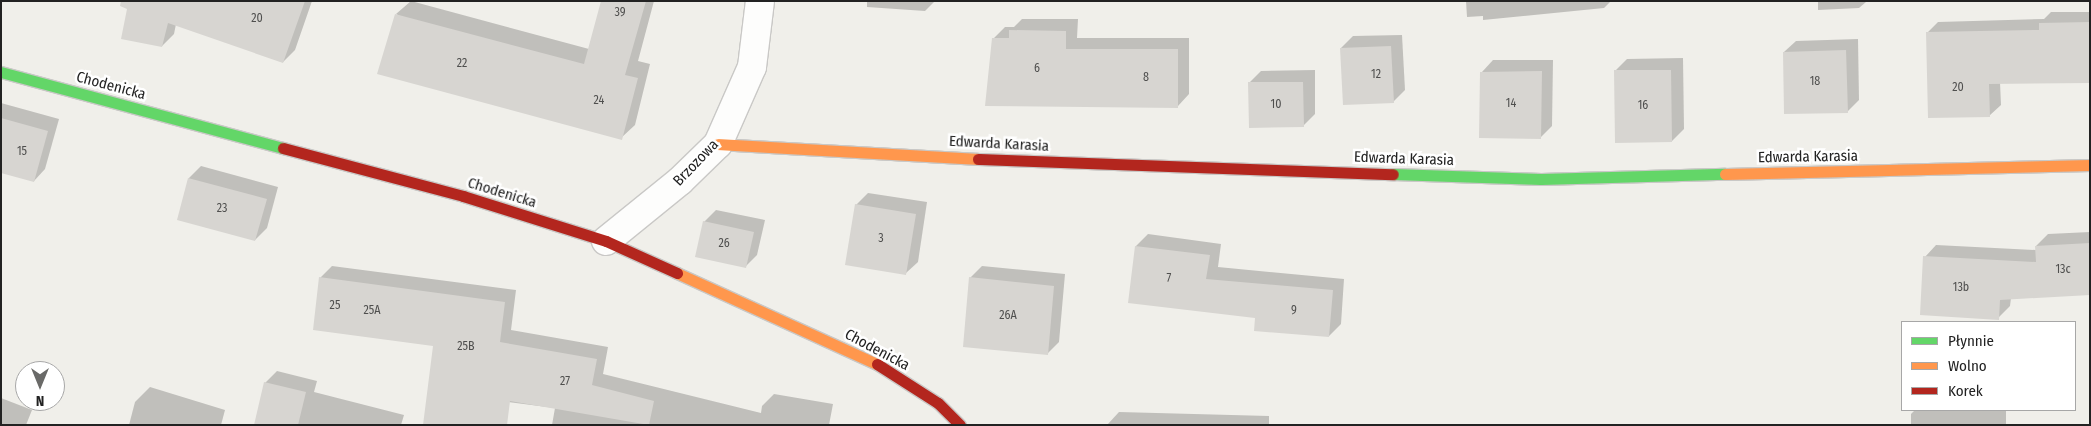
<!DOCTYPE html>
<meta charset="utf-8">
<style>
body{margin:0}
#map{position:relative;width:2091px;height:426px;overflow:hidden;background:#f0efea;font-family:"Fira Sans Condensed",sans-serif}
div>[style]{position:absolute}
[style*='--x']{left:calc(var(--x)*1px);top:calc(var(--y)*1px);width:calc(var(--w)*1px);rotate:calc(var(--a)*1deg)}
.shadow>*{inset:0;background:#0003}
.building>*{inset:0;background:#d7d5d1}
.roads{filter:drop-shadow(1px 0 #c9c8c6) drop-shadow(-1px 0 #c9c8c6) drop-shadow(0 1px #c9c8c6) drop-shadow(0 -1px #c9c8c6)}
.street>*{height:28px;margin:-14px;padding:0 14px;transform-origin:14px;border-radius:14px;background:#fdfdfc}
.fast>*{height:11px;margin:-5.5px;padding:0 5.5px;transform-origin:5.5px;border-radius:5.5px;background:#63d668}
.slow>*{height:11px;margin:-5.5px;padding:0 5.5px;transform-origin:5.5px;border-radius:5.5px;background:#ff974d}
.jam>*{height:11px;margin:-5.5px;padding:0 5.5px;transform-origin:5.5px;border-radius:5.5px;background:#b3261e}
span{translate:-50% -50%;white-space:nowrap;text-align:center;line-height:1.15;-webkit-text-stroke:5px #fff;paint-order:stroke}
.number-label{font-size:12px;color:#4f4f4e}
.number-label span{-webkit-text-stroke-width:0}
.street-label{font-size:15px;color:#222}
.frame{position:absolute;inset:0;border:2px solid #222;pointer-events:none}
.legend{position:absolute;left:1901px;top:321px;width:175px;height:90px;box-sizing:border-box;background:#fff;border:1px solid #a7a7a7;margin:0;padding:6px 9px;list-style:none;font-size:15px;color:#222}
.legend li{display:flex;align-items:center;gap:10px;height:25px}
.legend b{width:25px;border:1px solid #a7a7a7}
.north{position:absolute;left:15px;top:361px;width:50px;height:50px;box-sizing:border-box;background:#fff;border:1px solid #a7a7a7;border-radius:50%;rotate:180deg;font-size:14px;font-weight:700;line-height:20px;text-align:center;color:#222}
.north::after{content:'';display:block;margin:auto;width:18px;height:22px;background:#6a6a68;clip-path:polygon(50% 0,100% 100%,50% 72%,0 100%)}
</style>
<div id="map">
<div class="shadow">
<i style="clip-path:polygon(130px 1px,312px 1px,295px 50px,283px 62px,176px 24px,174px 34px,162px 46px)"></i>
<i style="clip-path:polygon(411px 1px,589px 49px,602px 1px,654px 1px,638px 61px,650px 64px,635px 125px,621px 138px,396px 14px)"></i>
<i style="clip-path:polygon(867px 1px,935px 1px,925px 11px,867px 7px)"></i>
<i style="clip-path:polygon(1466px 1px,1611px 1px,1604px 8px,1483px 20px,1483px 16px,1467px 17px)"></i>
<i style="clip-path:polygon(1818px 1px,1866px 1px,1866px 2px,1859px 8px,1818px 10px)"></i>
<i style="clip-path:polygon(2051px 12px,2090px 12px,2090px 81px,2000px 82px,2001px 105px,1989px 116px,1927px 33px,1938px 22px,2044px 19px)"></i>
<i style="clip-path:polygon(1022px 19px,1078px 19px,1077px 38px,1189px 38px,1189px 94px,1178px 106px,993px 39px,1005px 27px,1014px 27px)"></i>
<i style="clip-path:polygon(1402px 35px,1405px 90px,1393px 102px,1341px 48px,1353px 36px)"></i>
<i style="clip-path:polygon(1858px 39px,1859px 100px,1847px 112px,1784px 52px,1796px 41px)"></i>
<i style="clip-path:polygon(1683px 58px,1684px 129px,1672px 141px,1615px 71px,1627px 59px)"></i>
<i style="clip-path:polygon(1493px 60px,1553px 60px,1552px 126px,1540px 138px,1482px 72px)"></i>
<i style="clip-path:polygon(1315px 70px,1315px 114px,1303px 126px,1249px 83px,1261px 71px)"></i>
<i style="clip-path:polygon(1px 103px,59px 119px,45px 169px,34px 181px,1px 172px)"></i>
<i style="clip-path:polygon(201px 166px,278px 187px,267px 228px,255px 240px,178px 219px,189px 178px)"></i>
<i style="clip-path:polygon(868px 193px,927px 202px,918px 262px,906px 273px,856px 205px)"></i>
<i style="clip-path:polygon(716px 210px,765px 220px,757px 255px,745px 267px,704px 222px)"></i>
<i style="clip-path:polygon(2090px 232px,2090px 294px,2011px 298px,2010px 306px,1998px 318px,1925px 257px,1936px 245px,2036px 250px,2036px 246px,2048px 234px)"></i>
<i style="clip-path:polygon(1148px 234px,1221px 244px,1218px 267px,1344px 279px,1341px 324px,1329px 336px,1257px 317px,1130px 301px,1136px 246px)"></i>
<i style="clip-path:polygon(332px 266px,516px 290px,511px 330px,608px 347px,603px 374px,761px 413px,762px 406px,774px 394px,833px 404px,829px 425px,552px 425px,555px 408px,428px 392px,434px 345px,320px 278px)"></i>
<i style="clip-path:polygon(982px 266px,1065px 274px,1059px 342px,1047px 354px,970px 278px)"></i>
<i style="clip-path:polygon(277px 371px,317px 381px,314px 392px,404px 415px,401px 425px,255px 425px,265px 383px)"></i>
<i style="clip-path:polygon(150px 387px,225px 410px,221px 425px,129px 425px,135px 402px)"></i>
<i style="clip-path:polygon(1px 398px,32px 410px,26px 425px,1px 425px)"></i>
<i style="clip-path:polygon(1915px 410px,2006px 410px,2006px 425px,1911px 425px,1911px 414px)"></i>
<i style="clip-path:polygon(1119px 412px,1269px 416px,1269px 425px,1107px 425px)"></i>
</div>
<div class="building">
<i style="clip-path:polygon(121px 1px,305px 1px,283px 63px,168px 23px,162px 47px,121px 39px,127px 9px,120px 6px)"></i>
<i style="clip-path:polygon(601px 1px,646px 1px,625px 75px,638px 78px,622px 140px,377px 74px,395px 14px,584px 64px)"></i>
<i style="clip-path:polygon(2090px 22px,2090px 83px,1989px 84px,1990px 117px,1928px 118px,1926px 32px,2039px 30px,2039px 23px)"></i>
<i style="clip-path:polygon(1009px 30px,1066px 31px,1066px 49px,1178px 49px,1178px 108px,985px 106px,992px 38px,1009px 38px)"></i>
<i style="clip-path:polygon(1391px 46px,1394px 103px,1343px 105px,1340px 48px)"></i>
<i style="clip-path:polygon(1846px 50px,1848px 113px,1784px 114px,1783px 52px)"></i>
<i style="clip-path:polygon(1614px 70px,1671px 70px,1672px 142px,1615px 143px)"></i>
<i style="clip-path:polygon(1542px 71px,1541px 139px,1479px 138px,1480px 72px)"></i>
<i style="clip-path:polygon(1248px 82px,1303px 82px,1304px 127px,1249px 128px)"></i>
<i style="clip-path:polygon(1px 118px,48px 131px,34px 182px,1px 173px)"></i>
<i style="clip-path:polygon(188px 178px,267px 199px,255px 241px,177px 220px)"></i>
<i style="clip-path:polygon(855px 204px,916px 214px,906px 275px,845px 265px)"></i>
<i style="clip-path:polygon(703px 221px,754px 232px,746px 268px,695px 257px)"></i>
<i style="clip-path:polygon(2090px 243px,2090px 295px,2000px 300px,1999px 320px,1920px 315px,1923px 256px,2036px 262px,2035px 246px)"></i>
<i style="clip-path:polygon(1135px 246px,1210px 255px,1206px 279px,1333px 290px,1329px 337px,1254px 331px,1255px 318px,1128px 303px)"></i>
<i style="clip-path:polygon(319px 277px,505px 302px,500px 342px,597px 359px,592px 385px,654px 401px,649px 425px,510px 401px,507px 425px,423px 425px,433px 346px,313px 330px)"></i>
<i style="clip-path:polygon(969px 277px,1054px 286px,1048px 355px,963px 347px)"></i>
<i style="clip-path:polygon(264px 382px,306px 392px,298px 425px,254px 425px)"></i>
</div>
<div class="roads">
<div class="street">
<i style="--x:606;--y:241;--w:95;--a:-39"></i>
<i style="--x:680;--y:181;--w:53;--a:-44.2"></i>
<i style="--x:718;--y:144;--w:84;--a:-66.2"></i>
<i style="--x:752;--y:67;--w:66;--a:-83.1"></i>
</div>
<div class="fast">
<i style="--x:1;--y:72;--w:292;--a:15.1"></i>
<i style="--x:1393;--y:174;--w:148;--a:1.9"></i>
<i style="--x:1541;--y:179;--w:184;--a:-1.6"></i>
</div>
<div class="slow">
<i style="--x:718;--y:144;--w:260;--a:3.3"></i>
<i style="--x:1725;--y:174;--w:365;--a:-1.4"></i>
<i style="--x:677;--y:273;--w:220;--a:24.5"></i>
</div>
<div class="jam">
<i style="--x:283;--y:148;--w:186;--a:14.9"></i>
<i style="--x:463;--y:196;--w:150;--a:17.5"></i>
<i style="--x:606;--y:241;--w:78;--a:24.3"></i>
<i style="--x:978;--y:159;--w:415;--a:2.1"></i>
<i style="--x:877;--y:364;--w:72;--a:32.6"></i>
<i style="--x:938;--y:403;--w:31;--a:45"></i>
</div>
</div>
<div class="number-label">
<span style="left:620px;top:13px">39</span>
<span style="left:257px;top:19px">20</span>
<span style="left:462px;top:64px">22</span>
<span style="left:1037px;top:69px">6</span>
<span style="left:1376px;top:75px">12</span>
<span style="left:1146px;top:78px">8</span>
<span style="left:1815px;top:82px">18</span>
<span style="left:1958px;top:88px">20</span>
<span style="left:599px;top:101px">24</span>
<span style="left:1511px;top:104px">14</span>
<span style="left:1276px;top:105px">10</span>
<span style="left:1643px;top:106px">16</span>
<span style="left:22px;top:152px">15</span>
<span style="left:222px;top:209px">23</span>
<span style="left:881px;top:239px">3</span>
<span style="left:724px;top:244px">26</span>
<span style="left:2063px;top:270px">13c</span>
<span style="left:1169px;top:279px">7</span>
<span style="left:1961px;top:288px">13b</span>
<span style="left:335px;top:306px">25</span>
<span style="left:372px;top:311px">25A</span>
<span style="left:1294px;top:311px">9</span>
<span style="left:1008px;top:316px">26A</span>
<span style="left:466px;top:347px">25B</span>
<span style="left:565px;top:382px">27</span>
</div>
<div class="street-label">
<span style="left:111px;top:86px;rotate:15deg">Chodenicka</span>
<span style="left:999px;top:144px;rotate:3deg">Edwarda Karasia</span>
<span style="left:1808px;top:157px;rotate:-1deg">Edwarda Karasia</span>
<span style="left:1404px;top:159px;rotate:2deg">Edwarda Karasia</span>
<span style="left:696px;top:163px;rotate:-46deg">Brzozowa</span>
<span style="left:502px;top:193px;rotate:17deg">Chodenicka</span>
<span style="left:877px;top:350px;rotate:28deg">Chodenicka</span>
</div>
<div class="frame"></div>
<ul class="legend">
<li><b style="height:6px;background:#63d668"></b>Płynnie</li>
<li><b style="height:6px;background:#ff974d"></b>Wolno</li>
<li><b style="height:6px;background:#b3261e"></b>Korek</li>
</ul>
<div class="north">N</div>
</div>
